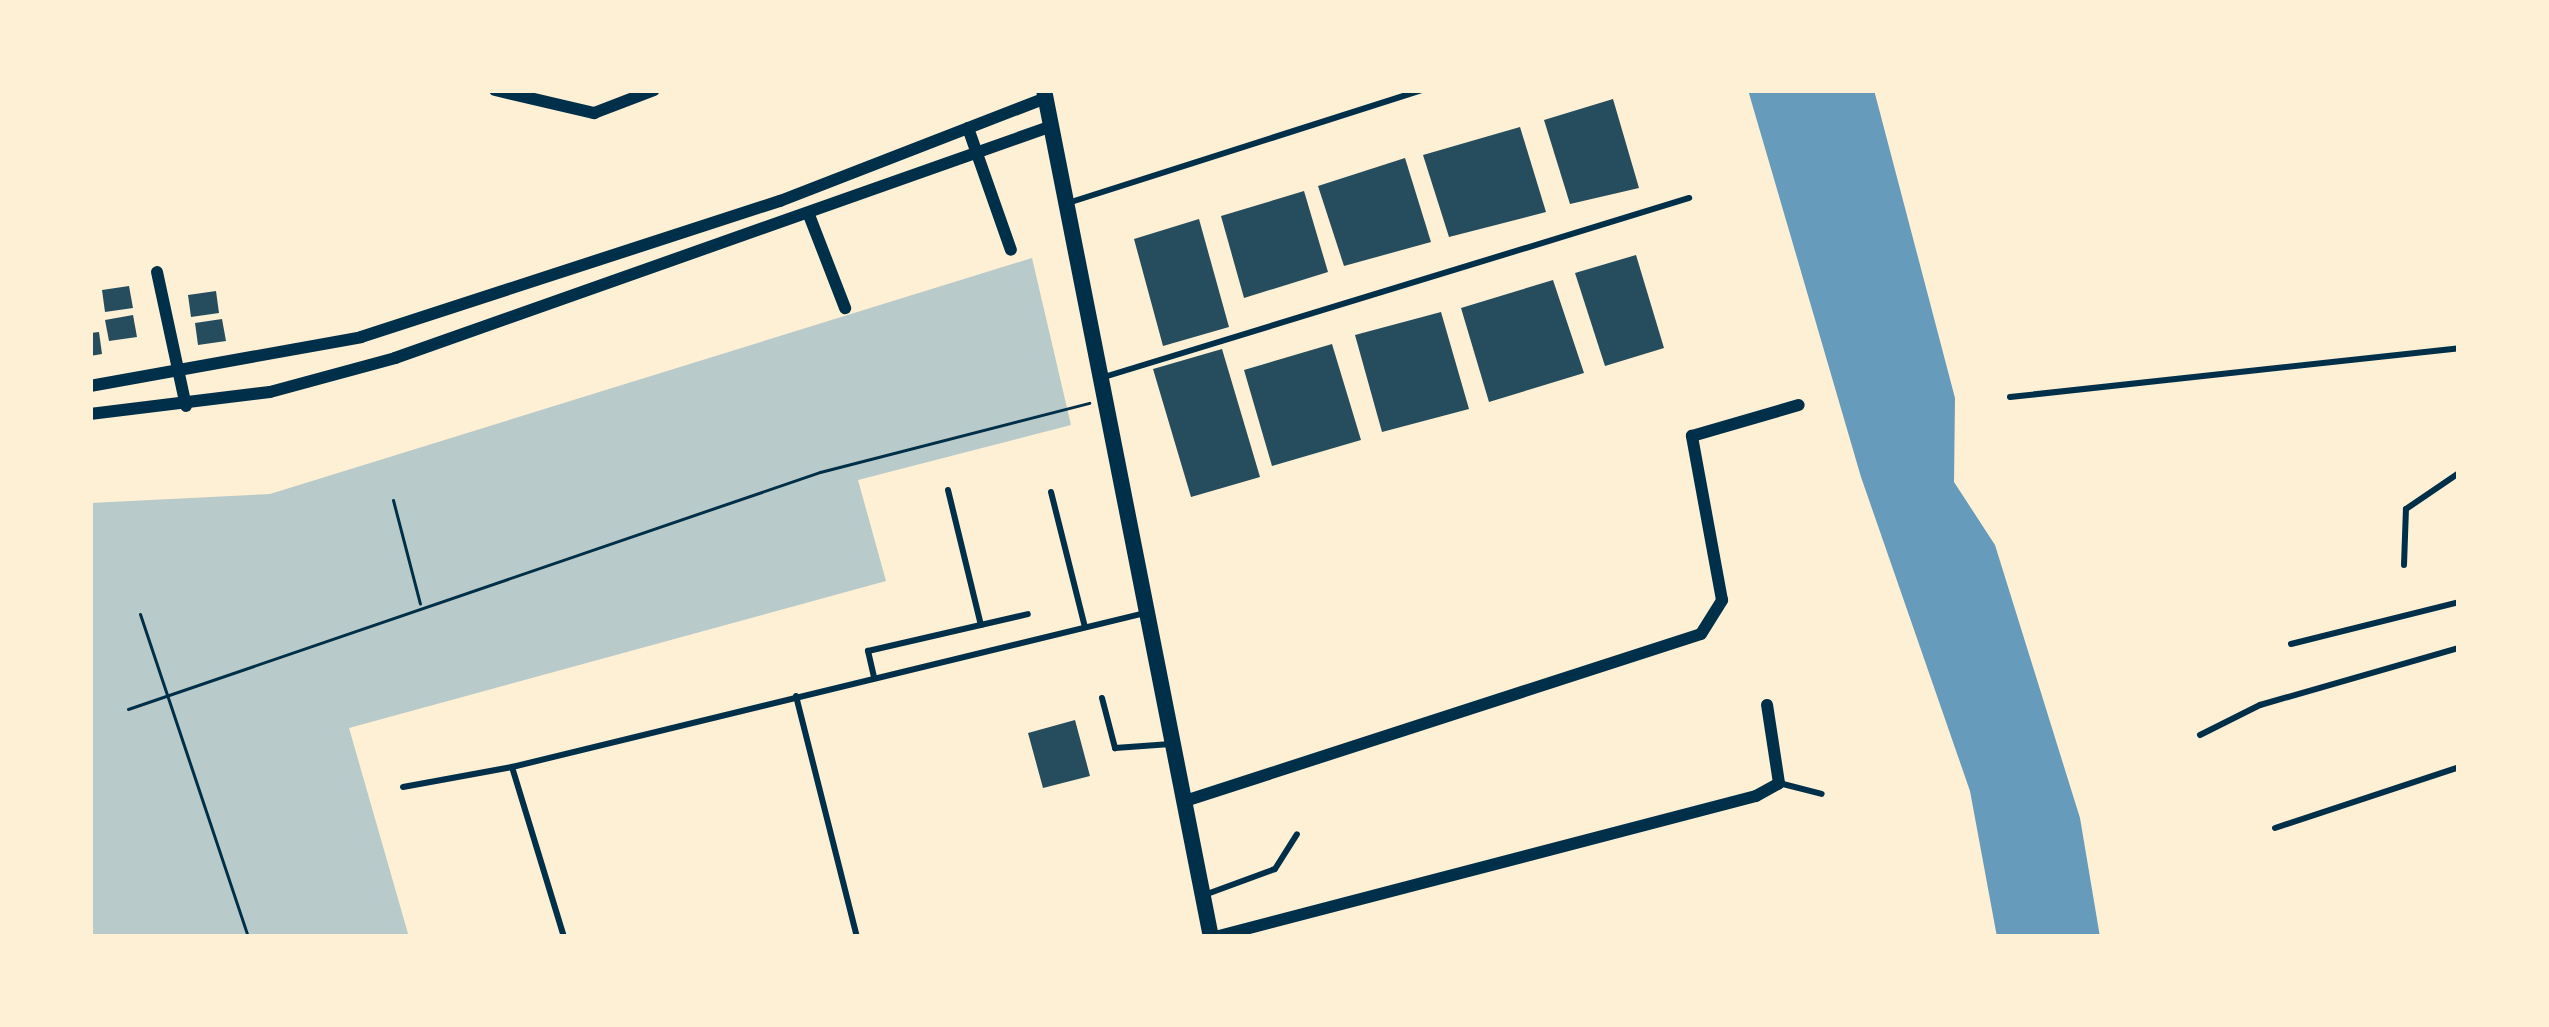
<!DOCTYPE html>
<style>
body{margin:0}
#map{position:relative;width:2549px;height:1027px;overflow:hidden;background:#fdf0d5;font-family:"Asap Condensed",sans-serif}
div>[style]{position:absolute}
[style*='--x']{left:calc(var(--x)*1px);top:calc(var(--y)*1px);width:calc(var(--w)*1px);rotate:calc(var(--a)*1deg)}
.green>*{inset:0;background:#b9caca}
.water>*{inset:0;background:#669bbc}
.building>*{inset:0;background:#264d5e}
.path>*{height:3px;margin:-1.5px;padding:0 1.5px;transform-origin:1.5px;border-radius:1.5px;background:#003049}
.service>*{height:6px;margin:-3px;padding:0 3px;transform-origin:3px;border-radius:3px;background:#003049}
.minor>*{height:12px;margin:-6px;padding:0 6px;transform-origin:6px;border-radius:6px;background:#003049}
.secondary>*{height:16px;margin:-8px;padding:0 8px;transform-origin:8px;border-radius:8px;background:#003049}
span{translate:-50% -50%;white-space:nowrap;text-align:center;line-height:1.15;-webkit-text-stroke:9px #fdf0d5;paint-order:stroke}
.frame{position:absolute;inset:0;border:93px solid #fdf0d5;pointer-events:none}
</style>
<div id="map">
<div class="green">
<i style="clip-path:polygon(1032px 258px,1071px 425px,858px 480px,886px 581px,349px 728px,409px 937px,90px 937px,90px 503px,270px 494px)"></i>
</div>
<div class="water">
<i style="clip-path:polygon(1748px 90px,1874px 90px,1955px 398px,1954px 482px,1995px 545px,2080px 818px,2100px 937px,1997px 937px,1970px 791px,1861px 477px)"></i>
</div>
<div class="building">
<i style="clip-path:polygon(1613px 99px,1639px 188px,1570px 204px,1544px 120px)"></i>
<i style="clip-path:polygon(1520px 127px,1546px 212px,1449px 237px,1423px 155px)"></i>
<i style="clip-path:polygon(1405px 158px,1431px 242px,1344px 266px,1318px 186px)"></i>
<i style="clip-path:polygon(1304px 191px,1328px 272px,1244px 298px,1221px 216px)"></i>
<i style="clip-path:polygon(1199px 219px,1229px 327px,1163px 346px,1134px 239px)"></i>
<i style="clip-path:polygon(1636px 255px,1664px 348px,1605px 366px,1575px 273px)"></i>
<i style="clip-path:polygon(1553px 280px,1584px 373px,1489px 402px,1461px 308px)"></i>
<i style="clip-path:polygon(129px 286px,133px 308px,105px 312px,102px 290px)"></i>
<i style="clip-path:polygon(216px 291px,219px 313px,191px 317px,188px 295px)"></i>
<i style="clip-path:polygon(1441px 312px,1469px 409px,1382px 432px,1355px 335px)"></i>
<i style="clip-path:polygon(133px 315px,137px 337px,109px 341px,105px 320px)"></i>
<i style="clip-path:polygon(222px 319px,226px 341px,198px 345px,195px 323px)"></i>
<i style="clip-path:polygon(99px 332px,102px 354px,90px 356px,90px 333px)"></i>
<i style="clip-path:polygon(1332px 344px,1361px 440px,1272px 466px,1244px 370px)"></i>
<i style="clip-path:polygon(1222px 349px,1260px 477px,1191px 497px,1153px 369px)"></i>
<i style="clip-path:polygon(1075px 720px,1090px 776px,1043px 788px,1028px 733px)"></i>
</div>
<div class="path">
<i style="--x:393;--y:500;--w:107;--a:75.4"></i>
<i style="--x:140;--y:614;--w:341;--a:71.5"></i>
<i style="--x:128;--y:709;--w:731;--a:-18.91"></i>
<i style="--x:820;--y:472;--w:278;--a:-14.4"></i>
</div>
<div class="service">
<i style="--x:1919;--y:90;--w:90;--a:0"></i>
<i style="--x:1071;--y:202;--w:368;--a:-17.7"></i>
<i style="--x:1104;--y:377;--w:612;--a:-17.01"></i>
<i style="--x:2010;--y:397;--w:452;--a:-6.2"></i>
<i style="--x:948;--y:490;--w:139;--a:76.3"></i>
<i style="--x:1051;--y:492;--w:139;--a:75.9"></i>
<i style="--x:2404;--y:565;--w:56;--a:-88"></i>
<i style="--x:2406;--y:509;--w:64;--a:-34.2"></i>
<i style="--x:2291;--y:644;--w:173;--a:-14"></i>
<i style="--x:874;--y:677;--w:27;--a:-103"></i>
<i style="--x:868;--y:651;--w:164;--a:-13"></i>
<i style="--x:796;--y:696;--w:249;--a:75.8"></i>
<i style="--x:1102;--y:698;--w:52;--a:75.4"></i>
<i style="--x:1115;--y:748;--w:56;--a:-4.1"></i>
<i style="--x:2200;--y:735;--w:67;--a:-26.6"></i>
<i style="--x:2260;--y:705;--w:207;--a:-16"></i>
<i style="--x:1779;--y:783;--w:44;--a:14.3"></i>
<i style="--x:403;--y:787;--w:111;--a:-10.4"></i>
<i style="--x:2275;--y:828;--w:194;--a:-18.3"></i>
<i style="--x:1207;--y:894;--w:72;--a:-20.2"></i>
<i style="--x:1275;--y:869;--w:41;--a:-57.8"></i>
<i style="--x:564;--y:937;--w:178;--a:-107"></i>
<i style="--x:512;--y:767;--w:651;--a:-13.67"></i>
</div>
<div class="minor">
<i style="--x:495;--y:90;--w:102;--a:13.1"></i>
<i style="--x:594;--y:113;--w:64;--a:-21"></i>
<i style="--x:968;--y:128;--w:129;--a:70.6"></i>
<i style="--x:809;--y:215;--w:100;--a:68.8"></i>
<i style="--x:157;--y:272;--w:137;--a:77.8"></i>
<i style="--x:90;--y:386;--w:275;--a:-10.2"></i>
<i style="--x:361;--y:337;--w:441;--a:-18"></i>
<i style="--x:780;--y:201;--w:284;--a:-21.2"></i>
<i style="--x:90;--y:414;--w:181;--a:-7"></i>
<i style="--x:270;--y:392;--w:130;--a:-15.2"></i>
<i style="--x:395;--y:358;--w:694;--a:-19.45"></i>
<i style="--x:1185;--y:801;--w:542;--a:-17.93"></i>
<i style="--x:1701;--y:634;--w:40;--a:-58"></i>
<i style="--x:1722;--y:600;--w:167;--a:-100.4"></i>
<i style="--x:1692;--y:436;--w:111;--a:-16.2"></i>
<i style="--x:1215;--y:937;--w:559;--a:-14.61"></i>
<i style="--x:1756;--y:796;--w:26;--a:-29"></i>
<i style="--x:1779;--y:783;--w:79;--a:-98.7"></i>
</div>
<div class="secondary">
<i style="--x:1044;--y:90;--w:863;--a:78.85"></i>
</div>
<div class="frame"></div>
</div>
